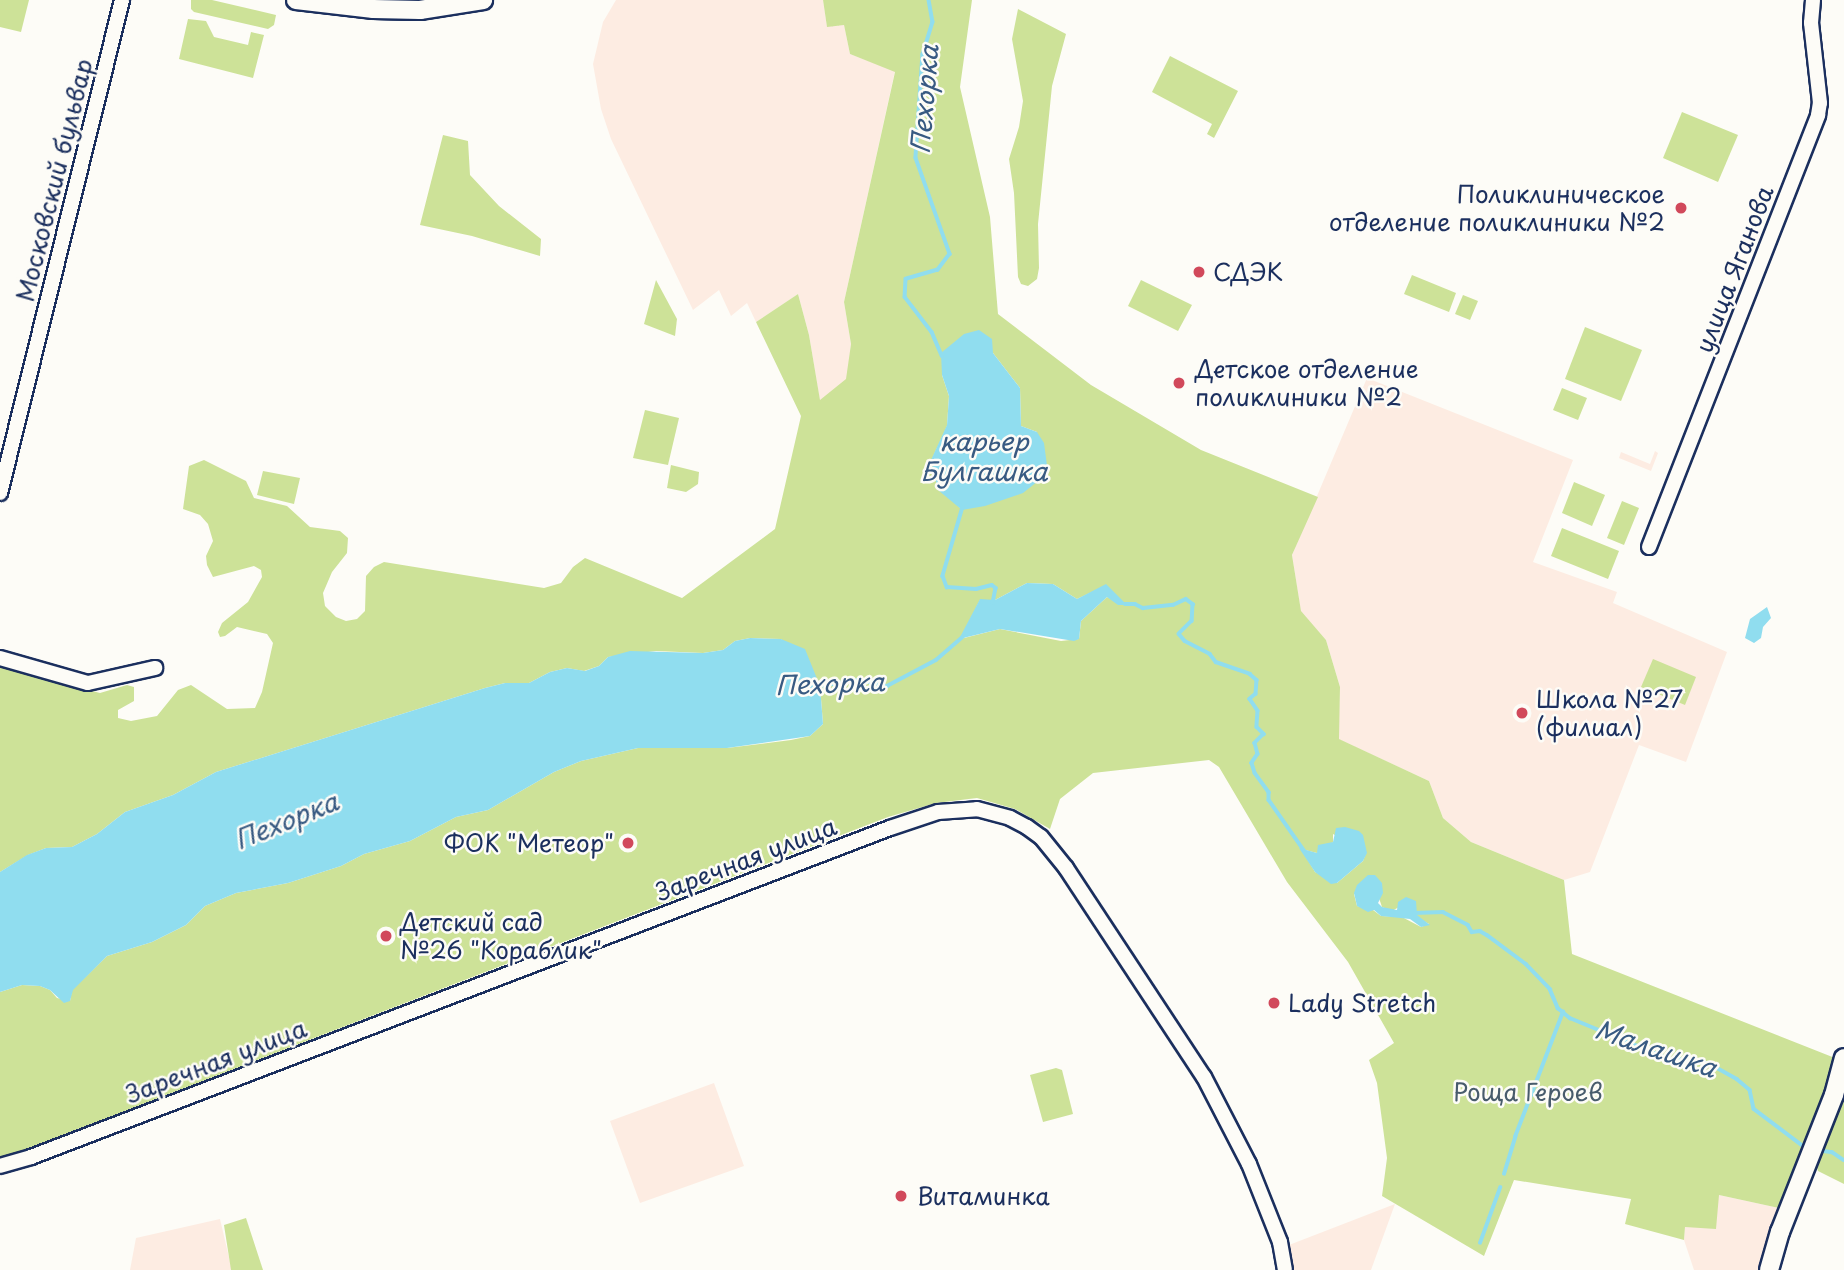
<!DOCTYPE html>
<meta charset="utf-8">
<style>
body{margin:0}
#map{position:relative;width:1844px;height:1270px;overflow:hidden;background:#fdfcf7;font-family:"Playpen Sans",sans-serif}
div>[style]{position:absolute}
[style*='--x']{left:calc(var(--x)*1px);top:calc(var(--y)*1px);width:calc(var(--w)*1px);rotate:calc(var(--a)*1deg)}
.built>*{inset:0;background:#fdece2}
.green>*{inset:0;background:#cde298}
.water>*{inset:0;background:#90ddef}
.stream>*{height:3.5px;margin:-1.75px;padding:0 1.75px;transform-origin:1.75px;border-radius:1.75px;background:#90ddef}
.roads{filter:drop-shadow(2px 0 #1b2f5e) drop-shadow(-2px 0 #1b2f5e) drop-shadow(0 2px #1b2f5e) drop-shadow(0 -2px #1b2f5e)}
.minor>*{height:14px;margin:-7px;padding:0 7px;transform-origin:7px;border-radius:7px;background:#fdfcf7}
.major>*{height:18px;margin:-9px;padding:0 9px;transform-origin:9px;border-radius:9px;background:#fdfcf7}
.dots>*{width:19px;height:19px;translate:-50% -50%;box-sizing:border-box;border:4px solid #fdfcf7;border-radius:50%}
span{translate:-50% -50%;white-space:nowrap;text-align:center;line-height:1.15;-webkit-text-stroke:5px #fdfcf7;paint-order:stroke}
.street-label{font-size:24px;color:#1b2f5e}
.poi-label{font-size:24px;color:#1b2f5e}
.right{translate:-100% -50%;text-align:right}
.left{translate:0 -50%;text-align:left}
.park-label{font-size:24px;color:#485c6c}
.water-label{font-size:26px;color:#385a82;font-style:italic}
</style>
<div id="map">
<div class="built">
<i style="clip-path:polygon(616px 0,823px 0,827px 26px,844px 25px,850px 54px,895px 71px,844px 302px,851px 344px,847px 379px,820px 401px,809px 335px,798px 294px,756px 322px,747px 303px,731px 316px,719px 290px,693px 310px,611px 139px,601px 109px,593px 64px,603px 22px)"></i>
<i style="clip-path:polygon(1367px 378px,1573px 460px,1533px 562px,1617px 592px,1613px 603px,1727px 652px,1686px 762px,1639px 745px,1590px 872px,1564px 880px,1471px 842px,1443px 818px,1429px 781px,1338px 739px,1340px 687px,1326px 640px,1301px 612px,1292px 555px)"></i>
<i style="clip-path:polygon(1655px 451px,1658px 453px,1651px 471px,1619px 458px,1621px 452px,1650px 464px)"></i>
<i style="clip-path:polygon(714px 1083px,744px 1166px,640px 1203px,610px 1121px)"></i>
<i style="clip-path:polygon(1719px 1195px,1783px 1209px,1764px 1270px,1694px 1270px,1684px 1240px,1685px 1226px)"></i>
<i style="clip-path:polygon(1395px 1204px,1371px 1270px,1293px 1270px,1289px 1245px)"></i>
<i style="clip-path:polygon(220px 1219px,232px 1270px,130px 1270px,136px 1238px)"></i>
</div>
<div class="green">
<i style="clip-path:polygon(0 0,29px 0,21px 32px,0 27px)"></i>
<i style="clip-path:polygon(191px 0,212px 0,276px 15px,274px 25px,268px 29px,194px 12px,191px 9px)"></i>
<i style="clip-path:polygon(evenodd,823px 0,972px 0,960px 87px,990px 217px,998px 314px,1091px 385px,1201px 450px,1318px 497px,1292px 555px,1301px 611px,1326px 640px,1340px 687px,1339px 739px,1429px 781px,1443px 818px,1471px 842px,1564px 880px,1572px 954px,1840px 1060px,1783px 1209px,1719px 1195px,1716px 1229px,1685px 1227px,1684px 1240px,1625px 1224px,1631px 1199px,1514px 1180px,1484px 1256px,1382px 1196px,1387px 1158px,1377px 1083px,1369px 1060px,1394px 1043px,1348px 962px,1287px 882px,1219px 767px,1209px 760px,1093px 773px,1060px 799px,1050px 829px,1015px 809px,977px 798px,936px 803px,888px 817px,0 1159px,0 992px,22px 985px,40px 986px,50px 990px,57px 998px,70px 1001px,72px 990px,107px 956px,152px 942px,186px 925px,205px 906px,236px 893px,288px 883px,341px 866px,364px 854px,410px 841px,456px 817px,488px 810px,554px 772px,581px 761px,638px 748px,727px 748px,791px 740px,810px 736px,823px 724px,820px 686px,781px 639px,750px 638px,735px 641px,723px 650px,703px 653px,656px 651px,608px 657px,599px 666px,584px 671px,567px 668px,550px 672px,529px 683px,505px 683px,485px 688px,216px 772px,173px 795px,125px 812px,97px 834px,72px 847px,46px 848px,28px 855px,0 872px,0 667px,100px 693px,127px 685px,134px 687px,134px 701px,118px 710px,118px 718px,131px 721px,157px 716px,178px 690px,191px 685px,227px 709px,255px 708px,262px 692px,273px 643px,267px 634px,237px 627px,225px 636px,220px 637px,218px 632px,222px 623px,248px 602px,262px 577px,261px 570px,254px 566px,213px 577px,207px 565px,206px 556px,213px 541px,208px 524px,200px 515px,183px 509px,189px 466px,204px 460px,246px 481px,254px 498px,287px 506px,310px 527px,340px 531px,348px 538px,347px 553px,332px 572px,323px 593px,325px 606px,336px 617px,346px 621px,357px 619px,365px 611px,366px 576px,374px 567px,384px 562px,544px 588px,561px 583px,573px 567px,585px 558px,682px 598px,775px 529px,801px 416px,756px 322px,798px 294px,809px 335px,820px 400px,846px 379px,851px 344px,844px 302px,895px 72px,850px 54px,844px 25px,827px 27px,823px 0,993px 353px,1020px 388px,1021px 426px,1037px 432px,962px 510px,955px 503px,931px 461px,947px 426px,949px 396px,942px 375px,993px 353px,823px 0,1027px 583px,1053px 584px,1077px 599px,1096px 590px,1126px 605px,1107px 597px,1081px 621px,1079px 639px,1061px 641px,1000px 629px,960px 639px,980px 600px,995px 600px,1027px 583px,823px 0,1333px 834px,1366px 853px,1363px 861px,1337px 883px,1315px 872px,1301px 849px,1317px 853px,1333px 842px,1333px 834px,823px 0,1354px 894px,1379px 898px,1382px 907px,1392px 911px,1399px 907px,1429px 924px,1421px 927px,1402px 917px,1381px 916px,1373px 910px,1357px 906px,1354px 894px)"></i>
<i style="clip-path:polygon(1018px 9px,1066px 34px,1052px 86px,1038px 224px,1039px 268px,1037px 279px,1028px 286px,1021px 284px,1018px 277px,1014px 193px,1009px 159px,1019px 127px,1023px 101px,1012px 39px)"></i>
<i style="clip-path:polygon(188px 19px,206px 21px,214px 37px,248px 45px,251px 32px,264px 35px,253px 78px,179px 59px)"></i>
<i style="clip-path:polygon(1170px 56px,1238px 91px,1214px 138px,1207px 134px,1212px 124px,1152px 92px)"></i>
<i style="clip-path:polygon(1682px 112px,1738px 135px,1718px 182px,1663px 158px)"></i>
<i style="clip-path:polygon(443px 135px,468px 141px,470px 175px,499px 206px,541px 239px,540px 256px,472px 236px,420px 225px)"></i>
<i style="clip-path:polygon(1412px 275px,1456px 293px,1449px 312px,1404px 294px)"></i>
<i style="clip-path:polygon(656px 280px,677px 319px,675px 336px,644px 324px)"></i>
<i style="clip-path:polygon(1141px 280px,1192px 305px,1178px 331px,1128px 306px)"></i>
<i style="clip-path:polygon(1463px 295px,1478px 301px,1470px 320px,1455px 314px)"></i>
<i style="clip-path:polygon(1585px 327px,1642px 350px,1621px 401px,1565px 379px)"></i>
<i style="clip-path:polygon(1562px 388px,1587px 398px,1578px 420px,1553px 410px)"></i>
<i style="clip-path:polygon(645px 410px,679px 418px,668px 465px,633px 458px)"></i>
<i style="clip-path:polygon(671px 465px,699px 472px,698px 484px,686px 492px,667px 488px)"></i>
<i style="clip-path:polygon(263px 471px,300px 478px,294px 504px,257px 495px)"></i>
<i style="clip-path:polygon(1574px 482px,1605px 495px,1592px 526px,1562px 513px)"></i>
<i style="clip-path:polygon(1622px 501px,1639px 508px,1624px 545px,1607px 538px)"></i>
<i style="clip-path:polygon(1562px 528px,1619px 551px,1608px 579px,1551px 556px)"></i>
<i style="clip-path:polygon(1653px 659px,1696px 677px,1685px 705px,1641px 687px)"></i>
<i style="clip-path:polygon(1056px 1068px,1062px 1070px,1073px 1114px,1043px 1122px,1030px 1075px)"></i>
<i style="clip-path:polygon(1844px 1100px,1844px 1184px,1818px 1171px,1816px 1164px)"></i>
<i style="clip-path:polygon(246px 1218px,263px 1270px,231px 1270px,224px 1225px)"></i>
</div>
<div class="water">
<i style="clip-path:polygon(979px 330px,992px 339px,993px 353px,1020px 388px,1021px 426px,1037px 432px,1044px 443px,1048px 473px,1023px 493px,985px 506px,962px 510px,938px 490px,931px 460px,947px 425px,949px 396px,942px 375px,941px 353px,964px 334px)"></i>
<i style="clip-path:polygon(1027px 583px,1053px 584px,1077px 599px,1106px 584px,1127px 605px,1118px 605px,1107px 597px,1081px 621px,1079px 639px,1074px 641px,1000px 629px,959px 639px,980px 599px,995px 600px)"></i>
<i style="clip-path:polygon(1767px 607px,1771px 618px,1763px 627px,1761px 638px,1754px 643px,1745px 638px,1750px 619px)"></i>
<i style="clip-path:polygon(750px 638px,781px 639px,805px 649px,820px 686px,823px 724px,810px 736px,727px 748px,638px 748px,581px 761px,554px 772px,488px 810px,456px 817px,410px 841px,364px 854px,341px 866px,288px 883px,236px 893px,205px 906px,186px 925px,152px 942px,107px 956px,73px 990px,70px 1001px,64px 1003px,50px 990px,40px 986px,22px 985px,0 992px,0 872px,27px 855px,46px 848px,72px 847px,97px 834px,125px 812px,173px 795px,216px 772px,485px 688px,505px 683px,529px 683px,550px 672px,567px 668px,585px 671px,599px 666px,608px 657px,630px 651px,703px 653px,723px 650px,735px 641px)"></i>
<i style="clip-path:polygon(1345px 827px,1359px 831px,1363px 835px,1367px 853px,1363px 861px,1337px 883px,1331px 884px,1315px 872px,1299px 848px,1317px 853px,1318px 845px,1333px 842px,1336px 828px)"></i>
<i style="clip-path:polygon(1368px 875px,1375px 875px,1382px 883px,1383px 893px,1378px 903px,1382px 907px,1397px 910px,1398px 902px,1406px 897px,1416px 901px,1417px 915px,1430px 925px,1421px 927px,1410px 919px,1381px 916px,1374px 910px,1368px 912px,1357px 906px,1354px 893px,1357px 885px)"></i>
</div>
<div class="stream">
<i style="--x:929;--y:0;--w:22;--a:80"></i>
<i style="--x:933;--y:22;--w:34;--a:107"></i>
<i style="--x:923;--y:54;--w:104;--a:93.9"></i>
<i style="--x:916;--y:158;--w:102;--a:70.5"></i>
<i style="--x:950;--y:254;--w:20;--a:127"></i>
<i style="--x:938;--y:270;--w:33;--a:164"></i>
<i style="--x:906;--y:279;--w:18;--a:93"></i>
<i style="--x:905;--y:297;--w:44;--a:52.4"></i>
<i style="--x:932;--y:332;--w:26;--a:67"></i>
<i style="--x:963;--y:507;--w:72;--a:106.2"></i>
<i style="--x:943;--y:576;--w:12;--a:70"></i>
<i style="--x:947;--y:587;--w:29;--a:4"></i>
<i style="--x:976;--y:589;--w:16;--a:-14"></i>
<i style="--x:992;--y:585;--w:5;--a:37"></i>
<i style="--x:996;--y:588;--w:15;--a:101"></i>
<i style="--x:1125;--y:604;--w:10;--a:0"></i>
<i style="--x:1135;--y:604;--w:9;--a:27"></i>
<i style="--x:1143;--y:608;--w:30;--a:-6"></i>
<i style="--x:1173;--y:605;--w:14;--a:-25"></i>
<i style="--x:1186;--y:599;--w:9;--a:36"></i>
<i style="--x:1193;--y:604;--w:17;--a:93"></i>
<i style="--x:1192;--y:621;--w:18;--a:135"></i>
<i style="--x:1179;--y:634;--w:9;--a:49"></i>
<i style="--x:1185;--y:641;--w:28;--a:27"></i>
<i style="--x:1210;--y:654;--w:10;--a:53"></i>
<i style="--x:1216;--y:662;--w:36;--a:19"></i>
<i style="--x:1250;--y:674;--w:9;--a:41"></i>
<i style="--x:1257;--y:680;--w:14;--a:94"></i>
<i style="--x:1256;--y:694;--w:8;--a:140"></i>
<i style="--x:1250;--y:699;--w:14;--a:56"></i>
<i style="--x:1258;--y:711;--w:16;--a:94"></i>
<i style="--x:1257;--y:727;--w:10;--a:45"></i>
<i style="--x:1264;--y:734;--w:13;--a:135"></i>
<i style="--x:1255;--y:743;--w:11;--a:75"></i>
<i style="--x:1258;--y:754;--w:11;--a:124"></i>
<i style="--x:1252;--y:763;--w:10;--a:73"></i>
<i style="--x:1255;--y:773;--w:24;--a:54"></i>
<i style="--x:1269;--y:792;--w:8;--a:90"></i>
<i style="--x:1269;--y:800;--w:65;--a:55.1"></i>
<i style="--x:820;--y:686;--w:39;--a:-9"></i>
<i style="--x:859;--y:680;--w:29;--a:12"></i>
<i style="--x:887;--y:686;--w:55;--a:-28"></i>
<i style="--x:936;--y:660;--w:35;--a:-41"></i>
<i style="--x:1414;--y:913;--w:29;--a:-2"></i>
<i style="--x:1443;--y:912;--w:28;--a:27"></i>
<i style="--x:1468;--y:925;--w:8;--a:60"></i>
<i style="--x:1472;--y:932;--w:8;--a:-7"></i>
<i style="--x:1480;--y:931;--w:8;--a:30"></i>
<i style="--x:1487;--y:935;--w:49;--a:36.6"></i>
<i style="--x:1526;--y:964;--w:35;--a:46"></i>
<i style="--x:1550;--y:989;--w:21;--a:67"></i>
<i style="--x:1558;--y:1008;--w:16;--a:40"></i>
<i style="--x:1570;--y:1018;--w:110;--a:22.4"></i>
<i style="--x:1672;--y:1060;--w:14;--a:-4"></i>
<i style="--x:1686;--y:1059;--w:25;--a:12"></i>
<i style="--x:1710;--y:1064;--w:31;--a:29"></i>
<i style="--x:1737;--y:1079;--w:17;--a:40"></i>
<i style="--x:1750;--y:1090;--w:19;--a:78"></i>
<i style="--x:1754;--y:1109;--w:65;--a:36.9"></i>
<i style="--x:1817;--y:1150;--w:15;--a:8"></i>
<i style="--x:1832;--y:1152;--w:14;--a:34"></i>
<i style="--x:1504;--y:1174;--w:39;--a:-73"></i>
<i style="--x:1515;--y:1137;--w:134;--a:-69"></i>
<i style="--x:1480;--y:1243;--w:59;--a:-70"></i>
</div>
<div class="roads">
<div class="minor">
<i style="--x:0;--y:493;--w:508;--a:-76.1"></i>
<i style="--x:1649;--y:547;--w:464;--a:-68.6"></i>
<i style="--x:1818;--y:115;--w:12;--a:-81"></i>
<i style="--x:1820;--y:103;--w:81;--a:-96.4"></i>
<i style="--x:1811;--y:23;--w:23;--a:-85"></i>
<i style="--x:0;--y:658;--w:91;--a:15.9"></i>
<i style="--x:88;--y:683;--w:69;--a:-12.6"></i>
<i style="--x:0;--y:1166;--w:32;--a:-16"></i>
<i style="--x:31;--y:1157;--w:920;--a:-20.96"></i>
<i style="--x:890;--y:828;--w:51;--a:-18.4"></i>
<i style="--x:938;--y:812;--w:39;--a:-4"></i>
<i style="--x:977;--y:809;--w:34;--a:15"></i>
<i style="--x:1010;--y:818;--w:19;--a:28"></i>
<i style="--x:1027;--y:827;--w:17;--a:36"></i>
<i style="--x:1041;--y:837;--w:40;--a:51"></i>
<i style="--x:1066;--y:868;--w:250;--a:56.6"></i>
<i style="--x:1204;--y:1077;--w:98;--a:62.7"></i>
<i style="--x:1249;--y:1164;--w:84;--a:68.3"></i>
<i style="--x:1280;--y:1242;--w:28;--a:80"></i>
</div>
<div class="major">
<i style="--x:296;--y:0;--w:78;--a:6.7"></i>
<i style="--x:373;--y:9;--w:47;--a:1.2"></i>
<i style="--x:420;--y:10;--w:64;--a:-9"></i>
<i style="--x:1769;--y:1270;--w:40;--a:-74"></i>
<i style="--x:1780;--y:1232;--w:147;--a:-68.5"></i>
<i style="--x:1834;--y:1095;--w:38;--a:-75"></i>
</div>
</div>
<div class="dots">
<i style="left:1681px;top:208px;background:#d1495b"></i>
<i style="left:1199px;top:272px;background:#d1495b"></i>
<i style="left:1179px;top:383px;background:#d1495b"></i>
<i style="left:1522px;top:713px;background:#d1495b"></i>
<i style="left:628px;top:843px;background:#d1495b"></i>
<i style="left:386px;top:936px;background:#d1495b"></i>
<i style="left:1274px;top:1003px;background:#d1495b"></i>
<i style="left:901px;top:1196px;background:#d1495b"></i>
</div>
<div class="street-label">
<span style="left:54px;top:180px;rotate:-76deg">Московский бульвар</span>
<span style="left:1734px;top:269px;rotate:-69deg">улица Яганова</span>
<span style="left:746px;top:859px;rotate:-21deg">Заречная улица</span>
<span style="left:216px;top:1061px;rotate:-21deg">Заречная улица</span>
</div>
<div class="poi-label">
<span class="right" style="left:1665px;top:208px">Поликлиническое<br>отделение поликлиники №2</span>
<span class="left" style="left:1213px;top:272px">СДЭК</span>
<span class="left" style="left:1195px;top:383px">Детское отделение<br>поликлиники №2</span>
<span class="left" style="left:1536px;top:713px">Школа №27<br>(филиал)</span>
<span class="right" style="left:614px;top:843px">ФОК "Метеор"</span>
<span class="left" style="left:400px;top:936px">Детский сад<br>№26 "Кораблик"</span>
<span class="left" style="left:1288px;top:1003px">Lady Stretch</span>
<span class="left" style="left:917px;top:1196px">Витаминка</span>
</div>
<div class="park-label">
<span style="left:1528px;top:1092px">Роща Героев</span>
</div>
<div class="water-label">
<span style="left:924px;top:99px;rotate:-85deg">Пехорка</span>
<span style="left:984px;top:456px">карьер<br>Булгашка</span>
<span style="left:830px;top:683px;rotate:-2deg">Пехорка</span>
<span style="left:286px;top:820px;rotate:-22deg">Пехорка</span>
<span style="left:1656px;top:1048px;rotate:19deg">Малашка</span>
</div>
</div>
